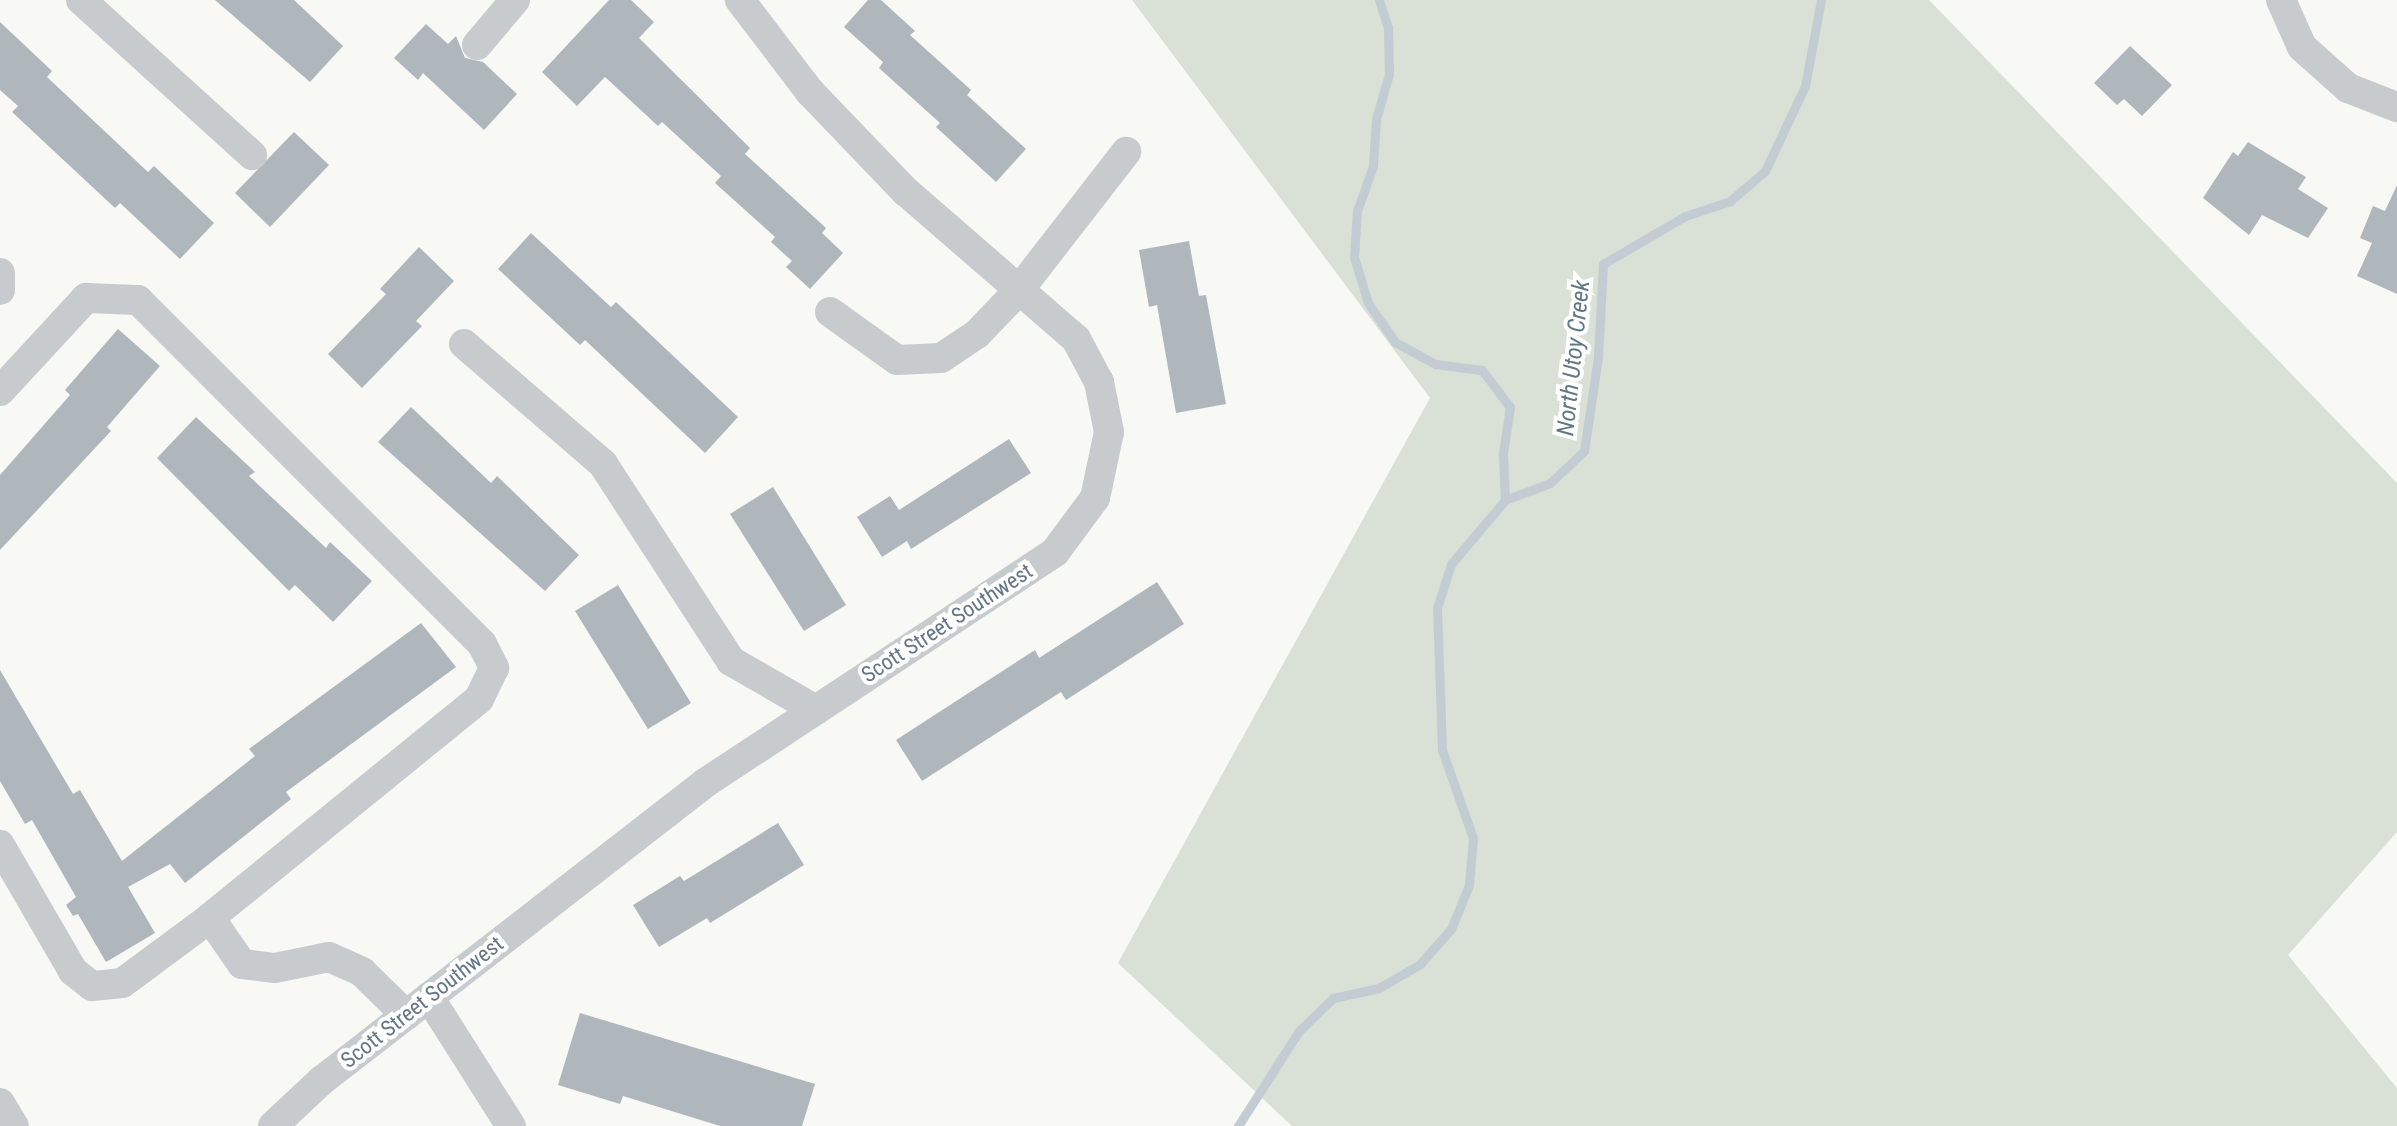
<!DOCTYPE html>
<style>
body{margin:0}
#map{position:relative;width:2397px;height:1126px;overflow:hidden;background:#f8f8f4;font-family:"Roboto Condensed",sans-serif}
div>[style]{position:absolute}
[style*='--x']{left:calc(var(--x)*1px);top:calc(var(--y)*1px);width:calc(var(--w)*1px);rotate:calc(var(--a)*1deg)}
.green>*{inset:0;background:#d9e0d5}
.stream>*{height:9px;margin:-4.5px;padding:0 4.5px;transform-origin:4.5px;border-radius:4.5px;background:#c2ccd2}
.building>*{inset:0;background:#afb7bd}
.street>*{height:30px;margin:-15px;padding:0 15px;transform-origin:15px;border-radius:15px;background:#c7cbce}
span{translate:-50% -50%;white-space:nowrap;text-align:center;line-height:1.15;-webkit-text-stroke:8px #fff;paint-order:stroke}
.street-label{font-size:22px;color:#657787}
.water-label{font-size:24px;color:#617883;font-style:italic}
</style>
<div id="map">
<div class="green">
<i style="clip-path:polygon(1132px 0,1929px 0,2397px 483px,2397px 832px,2288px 955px,2397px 1088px,2397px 1126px,1292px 1126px,1118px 963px,1430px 398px)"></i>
</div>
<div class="stream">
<i style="--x:1379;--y:0;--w:28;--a:72"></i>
<i style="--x:1388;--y:27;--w:47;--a:88.8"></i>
<i style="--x:1389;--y:74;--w:47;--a:106.1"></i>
<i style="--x:1376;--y:119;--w:47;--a:93.7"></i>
<i style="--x:1373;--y:166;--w:48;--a:109.6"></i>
<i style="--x:1357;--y:211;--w:46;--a:93.7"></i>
<i style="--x:1354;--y:257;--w:48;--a:73.1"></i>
<i style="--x:1368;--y:303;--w:47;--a:55.3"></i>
<i style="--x:1395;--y:342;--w:46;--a:28.8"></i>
<i style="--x:1435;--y:364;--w:47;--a:7.3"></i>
<i style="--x:1482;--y:370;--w:46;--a:52.9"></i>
<i style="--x:1510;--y:407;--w:47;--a:98.7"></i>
<i style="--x:1503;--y:453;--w:47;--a:87.6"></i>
<i style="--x:1238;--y:1126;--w:113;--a:-57.3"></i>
<i style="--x:1299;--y:1031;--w:47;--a:-44.1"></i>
<i style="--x:1333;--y:998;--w:47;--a:-12.3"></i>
<i style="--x:1379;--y:988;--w:48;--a:-30.3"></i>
<i style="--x:1420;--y:964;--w:47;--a:-48.5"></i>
<i style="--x:1451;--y:929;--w:48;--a:-67.8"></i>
<i style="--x:1469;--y:885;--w:47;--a:-85.1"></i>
<i style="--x:1473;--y:838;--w:93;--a:-109.4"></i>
<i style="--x:1442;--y:750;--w:142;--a:-92"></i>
<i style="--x:1437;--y:608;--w:46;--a:-72.3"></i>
<i style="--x:1451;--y:564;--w:84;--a:-49.8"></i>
<i style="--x:1505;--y:500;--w:48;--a:-20.7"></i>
<i style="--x:1550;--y:483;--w:47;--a:-43.3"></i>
<i style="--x:1584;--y:451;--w:95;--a:-81.5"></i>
<i style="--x:1598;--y:357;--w:93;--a:-86.9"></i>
<i style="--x:1603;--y:264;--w:95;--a:-30.3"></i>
<i style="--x:1685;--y:216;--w:47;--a:-18.4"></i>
<i style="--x:1730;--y:201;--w:46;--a:-40.6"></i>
<i style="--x:1765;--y:171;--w:94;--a:-64.8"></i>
<i style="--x:1805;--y:86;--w:87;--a:-79.5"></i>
</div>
<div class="building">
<i style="clip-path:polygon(215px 0,294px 0,343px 46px,310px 82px)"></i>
<i style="clip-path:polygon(609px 0,631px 0,654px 22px,639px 38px,750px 148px,745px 154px,826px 228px,822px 233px,843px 253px,810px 289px,786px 267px,792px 261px,771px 242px,775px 237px,715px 183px,721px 176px,662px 122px,658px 126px,605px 77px,577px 106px,542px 72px)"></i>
<i style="clip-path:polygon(868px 0,881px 0,915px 31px,910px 35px,971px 90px,967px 95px,1026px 149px,996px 182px,936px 127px,940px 123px,879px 68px,883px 62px,844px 27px)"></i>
<i style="clip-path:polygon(0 22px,52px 71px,47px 77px,148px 172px,154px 166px,214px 223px,180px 259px,120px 203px,115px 208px,12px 112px,18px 106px,0 90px)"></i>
<i style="clip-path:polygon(426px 24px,448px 44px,456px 36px,465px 58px,483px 62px,517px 94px,484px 130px,423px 73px,418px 80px,394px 58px)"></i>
<i style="clip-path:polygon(2130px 46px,2172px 85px,2142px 116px,2124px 99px,2117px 105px,2094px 83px)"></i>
<i style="clip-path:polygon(294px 132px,329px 165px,270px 227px,235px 193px)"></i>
<i style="clip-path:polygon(2248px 142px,2306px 177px,2298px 189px,2328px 208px,2308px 238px,2262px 215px,2249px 235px,2203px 198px,2233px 152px,2238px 156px)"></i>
<i style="clip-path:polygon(2397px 185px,2397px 294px,2357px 276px,2372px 243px,2360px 238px,2373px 206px,2385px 211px)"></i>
<i style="clip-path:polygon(531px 233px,611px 307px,616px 302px,738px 417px,705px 453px,585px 340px,580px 345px,498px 269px)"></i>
<i style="clip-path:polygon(1189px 241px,1199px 296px,1206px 295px,1226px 404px,1176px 413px,1157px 305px,1149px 307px,1139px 250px)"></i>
<i style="clip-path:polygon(419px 247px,454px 281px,416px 321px,422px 326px,362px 388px,328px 354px,386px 294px,380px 289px)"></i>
<i style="clip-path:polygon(118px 329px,160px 366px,107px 427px,111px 431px,0 550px,0 475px,70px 395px,65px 390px)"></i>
<i style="clip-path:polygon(411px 407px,491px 483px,497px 476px,579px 555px,545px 591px,378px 442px)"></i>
<i style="clip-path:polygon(196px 417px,255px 472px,249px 476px,326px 548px,330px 542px,372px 581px,333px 622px,295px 585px,289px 591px,157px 458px)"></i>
<i style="clip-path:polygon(1009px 439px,1031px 473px,911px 549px,907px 541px,882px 557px,857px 517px,890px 496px,899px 510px)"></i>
<i style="clip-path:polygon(773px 487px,846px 605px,804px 631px,730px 514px)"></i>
<i style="clip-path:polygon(1157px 582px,1184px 624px,1066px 700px,1061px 692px,922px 781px,896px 740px,1035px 650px,1039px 658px)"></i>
<i style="clip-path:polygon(618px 585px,691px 703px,648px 729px,575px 611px)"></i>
<i style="clip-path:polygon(421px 623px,456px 667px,286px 792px,291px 799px,185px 883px,170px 864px,128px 887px,155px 933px,106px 962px,78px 914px,73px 916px,66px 905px,76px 897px,32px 820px,25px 824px,0 781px,0 670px,73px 794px,80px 790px,122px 861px,255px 756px,249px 749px)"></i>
<i style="clip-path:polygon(778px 823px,804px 865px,710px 923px,707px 918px,659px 947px,633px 905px,680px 876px,684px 881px)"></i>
<i style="clip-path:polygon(580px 1013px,815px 1084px,802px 1126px,720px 1126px,623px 1096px,620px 1104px,558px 1085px)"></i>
</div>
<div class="street">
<i style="--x:81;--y:0;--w:231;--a:42.2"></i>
<i style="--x:2281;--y:0;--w:51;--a:65.9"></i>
<i style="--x:2302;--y:47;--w:62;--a:41.7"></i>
<i style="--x:2348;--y:88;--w:53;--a:21.2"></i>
<i style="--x:477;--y:45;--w:59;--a:-49.8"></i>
<i style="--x:0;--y:273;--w:17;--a:90"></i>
<i style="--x:830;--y:312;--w:82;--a:35.6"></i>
<i style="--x:897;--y:360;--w:44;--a:-2.6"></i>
<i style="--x:941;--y:358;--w:43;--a:-33.7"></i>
<i style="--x:977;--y:334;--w:61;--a:-46.3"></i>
<i style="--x:1019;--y:290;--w:175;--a:-52.2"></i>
<i style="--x:464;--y:344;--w:184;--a:40.8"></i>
<i style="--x:603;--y:464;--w:235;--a:57"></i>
<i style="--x:731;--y:661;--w:98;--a:30"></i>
<i style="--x:0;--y:391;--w:127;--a:-47.2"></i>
<i style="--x:86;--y:298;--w:52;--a:2.2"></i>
<i style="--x:138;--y:300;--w:486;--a:45"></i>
<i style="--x:482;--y:644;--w:27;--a:63"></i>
<i style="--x:494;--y:668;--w:34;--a:116"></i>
<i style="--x:479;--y:699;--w:347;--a:140.9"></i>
<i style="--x:210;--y:918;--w:109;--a:143.5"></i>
<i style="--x:122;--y:983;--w:30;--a:174"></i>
<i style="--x:92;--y:986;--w:24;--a:-142"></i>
<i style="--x:73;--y:971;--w:146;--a:-120.1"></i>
<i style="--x:210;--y:918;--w:56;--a:55.2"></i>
<i style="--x:242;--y:964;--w:33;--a:7"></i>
<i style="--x:275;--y:968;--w:55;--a:-11.5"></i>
<i style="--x:329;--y:957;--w:36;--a:24"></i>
<i style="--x:362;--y:972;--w:62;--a:44.3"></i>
<i style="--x:429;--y:997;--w:153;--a:57.6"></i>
<i style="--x:0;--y:1103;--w:27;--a:59"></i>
<i style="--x:273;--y:1126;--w:66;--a:-43.2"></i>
<i style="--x:321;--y:1081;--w:486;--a:-37.8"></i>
<i style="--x:705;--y:783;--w:419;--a:-33.4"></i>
<i style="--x:1055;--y:552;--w:67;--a:-53.5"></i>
<i style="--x:1095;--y:498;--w:67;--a:-78"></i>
<i style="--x:1109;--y:432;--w:51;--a:-101.3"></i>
<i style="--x:1099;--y:382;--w:49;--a:-118.1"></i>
<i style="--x:1076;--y:339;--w:225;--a:-139.1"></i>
<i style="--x:906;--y:192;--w:139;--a:-133.8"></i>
<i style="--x:810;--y:92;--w:116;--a:-127.3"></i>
</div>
<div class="street-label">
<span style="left:947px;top:623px;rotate:-33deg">Scott Street Southwest</span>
<span style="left:422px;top:1002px;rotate:-38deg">Scott Street Southwest</span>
</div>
<div class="water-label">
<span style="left:1574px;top:358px;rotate:-84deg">North Utoy Creek</span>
</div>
</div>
